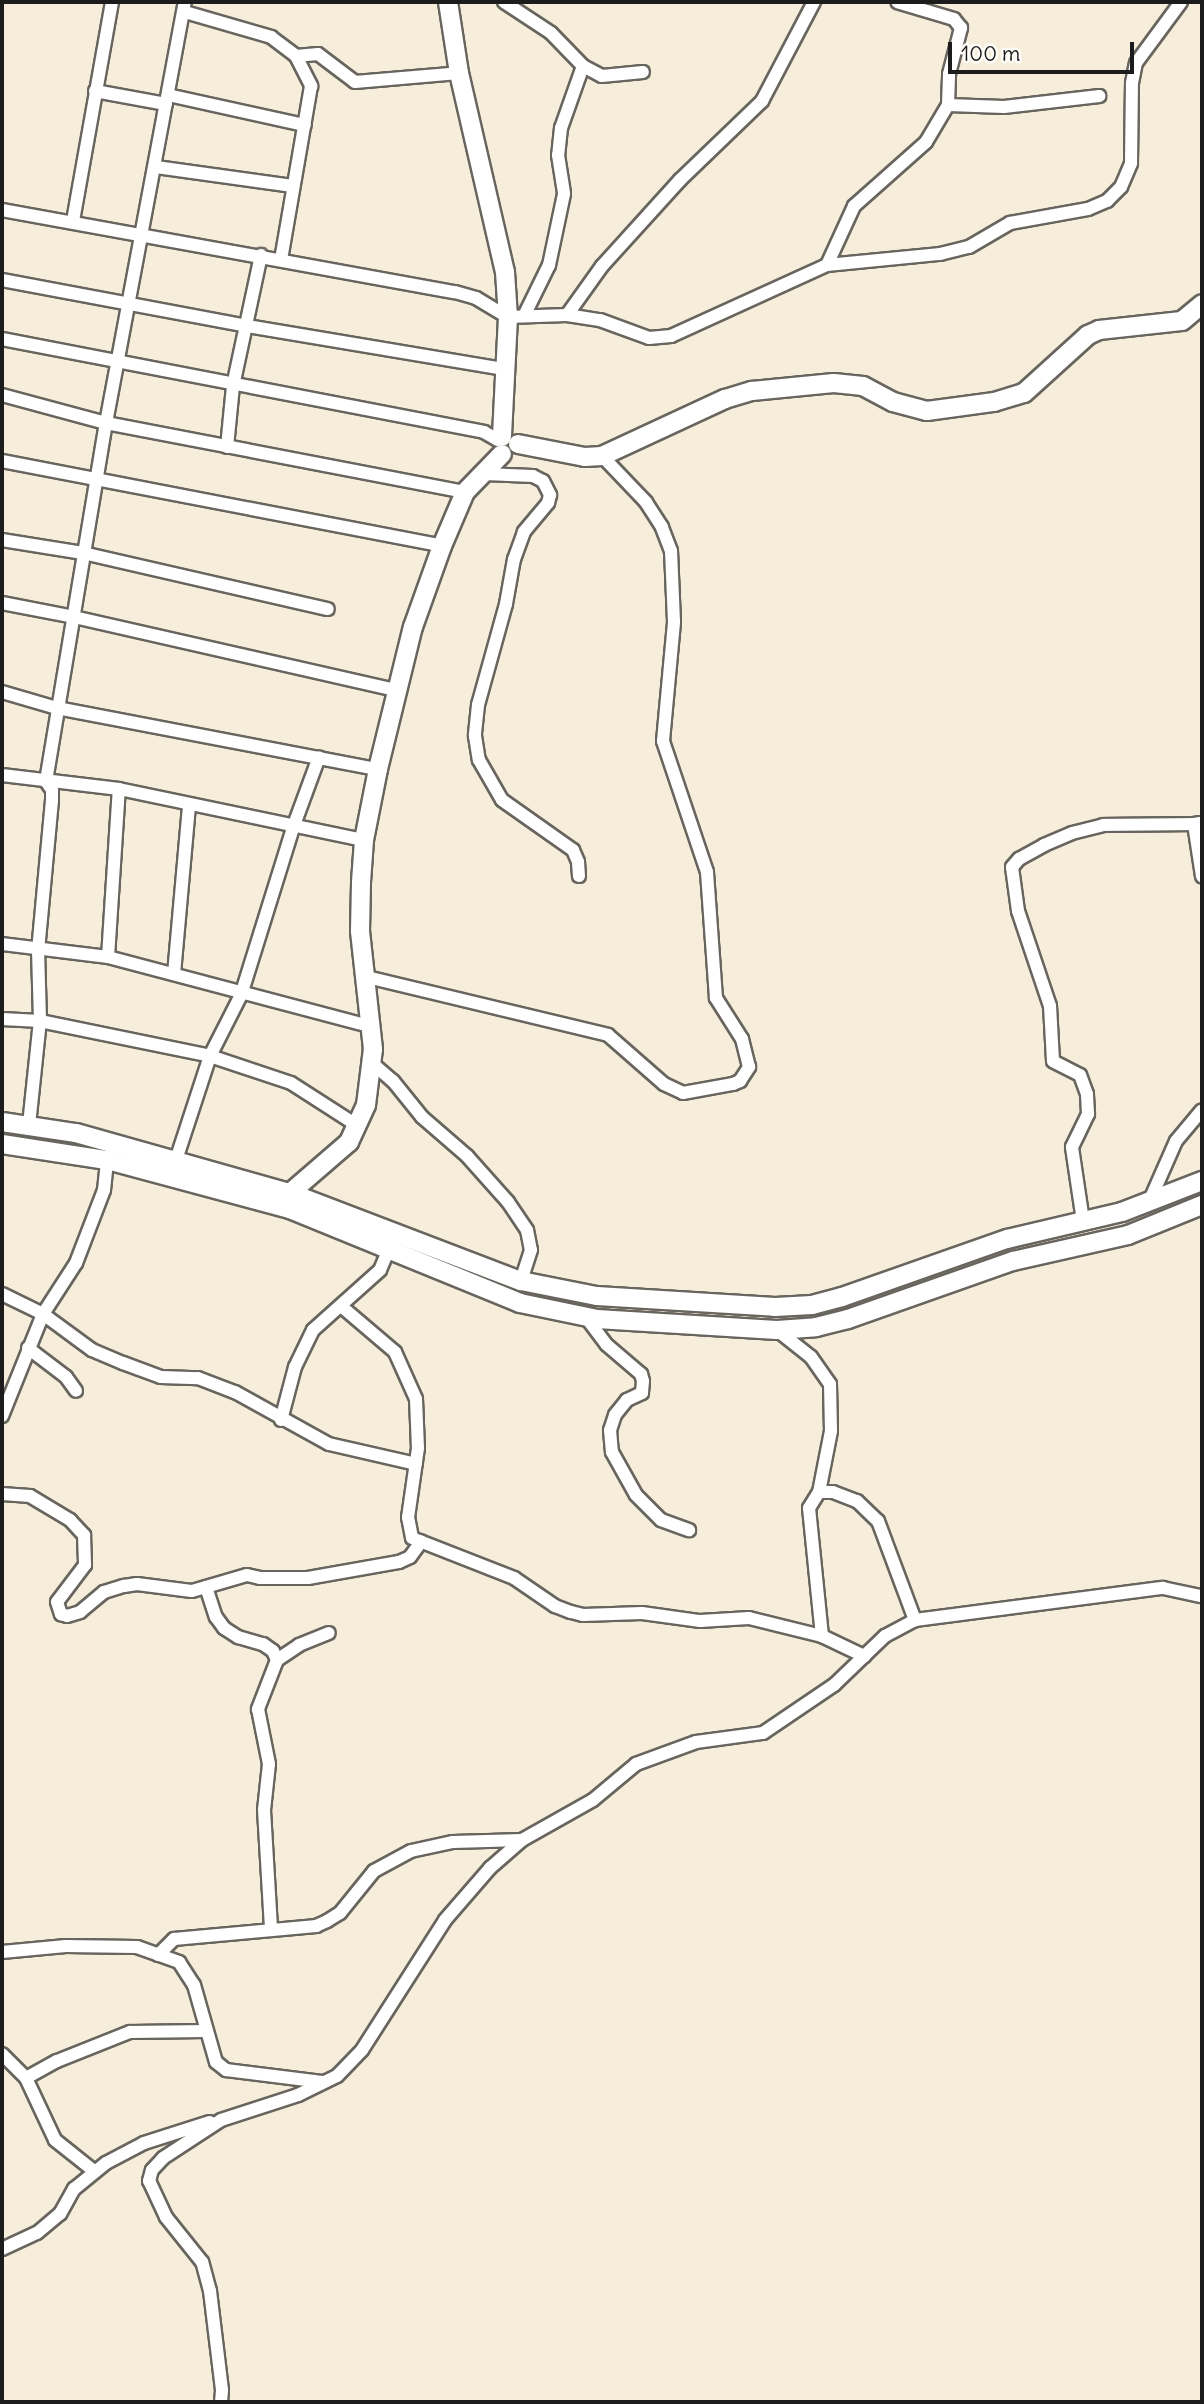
<!DOCTYPE html>
<style>
body{margin:0}
#map{position:relative;width:1204px;height:2404px;overflow:hidden;background:#f6edda;font-family:Delius,sans-serif}
div>[style]{position:absolute}
[style*='--x']{left:calc(var(--x)*1px);top:calc(var(--y)*1px);width:calc(var(--w)*1px);rotate:calc(var(--a)*1deg)}
.roads{filter:drop-shadow(2px 0 #68655e) drop-shadow(-2px 0 #68655e) drop-shadow(0 2px #68655e) drop-shadow(0 -2px #68655e)}
.street>*{height:12px;margin:-6px;padding:0 6px;transform-origin:6px;border-radius:6px;background:#fff}
.secondary>*{height:18px;margin:-9px;padding:0 9px;transform-origin:9px;border-radius:9px;background:#fff}
span{translate:-50% -50%;white-space:nowrap;text-align:center;line-height:1.15;-webkit-text-stroke:5px #fdfcf7;paint-order:stroke}
.frame{position:absolute;inset:0;border:4px solid #1c1c1c;pointer-events:none}
.scale{position:absolute;left:948px;top:42px;width:186px;height:32px;box-sizing:border-box;border:4px solid #1c1c1c;border-top:0;padding-left:9px;font-size:21px;line-height:24px;white-space:nowrap;color:#1c1c1c;-webkit-text-stroke:5px #fdfcf7;paint-order:stroke}
</style>
<div id="map">
<div class="roads">
<div class="street">
<i style="--x:504;--y:2;--w:56;--a:33.4"></i>
<i style="--x:551;--y:33;--w:46;--a:45.9"></i>
<i style="--x:583;--y:66;--w:66;--a:109.5"></i>
<i style="--x:561;--y:128;--w:27;--a:96"></i>
<i style="--x:558;--y:155;--w:39;--a:81"></i>
<i style="--x:564;--y:194;--w:73;--a:101.9"></i>
<i style="--x:549;--y:265;--w:57;--a:116.1"></i>
<i style="--x:185;--y:12;--w:90;--a:16.2"></i>
<i style="--x:271;--y:37;--w:31;--a:37"></i>
<i style="--x:296;--y:56;--w:34;--a:63"></i>
<i style="--x:311;--y:86;--w:176;--a:99.8"></i>
<i style="--x:296;--y:56;--w:22;--a:-5"></i>
<i style="--x:318;--y:54;--w:46;--a:37.1"></i>
<i style="--x:355;--y:82;--w:104;--a:-4.9"></i>
<i style="--x:583;--y:66;--w:21;--a:28"></i>
<i style="--x:602;--y:76;--w:41;--a:-5.6"></i>
<i style="--x:95;--y:91;--w:72;--a:10.4"></i>
<i style="--x:168;--y:95;--w:140;--a:12.4"></i>
<i style="--x:948;--y:105;--w:56;--a:2"></i>
<i style="--x:1004;--y:107;--w:96;--a:-6.6"></i>
<i style="--x:156;--y:167;--w:138;--a:7.9"></i>
<i style="--x:2;--y:210;--w:460;--a:10.3"></i>
<i style="--x:455;--y:292;--w:22;--a:16"></i>
<i style="--x:476;--y:298;--w:37;--a:31"></i>
<i style="--x:508;--y:317;--w:59;--a:-1.9"></i>
<i style="--x:567;--y:315;--w:60;--a:-54.5"></i>
<i style="--x:602;--y:266;--w:116;--a:-47.8"></i>
<i style="--x:680;--y:180;--w:114;--a:-43.9"></i>
<i style="--x:762;--y:101;--w:112;--a:-62.3"></i>
<i style="--x:73;--y:221;--w:222;--a:-79.9"></i>
<i style="--x:827;--y:265;--w:65;--a:-65.4"></i>
<i style="--x:854;--y:206;--w:96;--a:-41.6"></i>
<i style="--x:926;--y:142;--w:43;--a:-59.3"></i>
<i style="--x:948;--y:105;--w:31;--a:-88"></i>
<i style="--x:949;--y:74;--w:48;--a:-75.4"></i>
<i style="--x:961;--y:28;--w:11;--a:-128"></i>
<i style="--x:954;--y:19;--w:59;--a:-163.4"></i>
<i style="--x:2;--y:280;--w:249;--a:10.6"></i>
<i style="--x:247;--y:326;--w:261;--a:9.5"></i>
<i style="--x:567;--y:315;--w:33;--a:9"></i>
<i style="--x:600;--y:320;--w:52;--a:20.2"></i>
<i style="--x:649;--y:338;--w:22;--a:-5"></i>
<i style="--x:671;--y:336;--w:171;--a:-24.5"></i>
<i style="--x:827;--y:265;--w:114;--a:-5.6"></i>
<i style="--x:940;--y:254;--w:30;--a:-14"></i>
<i style="--x:969;--y:247;--w:48;--a:-30.3"></i>
<i style="--x:1010;--y:223;--w:79;--a:-10.2"></i>
<i style="--x:1088;--y:209;--w:21;--a:-23"></i>
<i style="--x:1107;--y:201;--w:20;--a:-45"></i>
<i style="--x:1121;--y:187;--w:26;--a:-67"></i>
<i style="--x:1131;--y:163;--w:80;--a:-89.3"></i>
<i style="--x:1132;--y:83;--w:20;--a:-79"></i>
<i style="--x:1136;--y:63;--w:76;--a:-53.6"></i>
<i style="--x:2;--y:339;--w:491;--a:10.9"></i>
<i style="--x:484;--y:432;--w:16;--a:30"></i>
<i style="--x:2;--y:395;--w:108;--a:15.1"></i>
<i style="--x:106;--y:423;--w:366;--a:10.9"></i>
<i style="--x:227;--y:447;--w:61;--a:-84.4"></i>
<i style="--x:233;--y:386;--w:134;--a:-77.9"></i>
<i style="--x:2;--y:461;--w:448;--a:10.9"></i>
<i style="--x:484;--y:474;--w:49;--a:2.3"></i>
<i style="--x:533;--y:476;--w:11;--a:27"></i>
<i style="--x:543;--y:481;--w:16;--a:63"></i>
<i style="--x:550;--y:495;--w:8;--a:104"></i>
<i style="--x:548;--y:503;--w:38;--a:130"></i>
<i style="--x:524;--y:532;--w:29;--a:110"></i>
<i style="--x:514;--y:559;--w:46;--a:100.1"></i>
<i style="--x:506;--y:604;--w:105;--a:105.5"></i>
<i style="--x:478;--y:705;--w:31;--a:96"></i>
<i style="--x:475;--y:736;--w:24;--a:81"></i>
<i style="--x:479;--y:760;--w:46;--a:60.1"></i>
<i style="--x:502;--y:800;--w:87;--a:35.2"></i>
<i style="--x:573;--y:850;--w:13;--a:67"></i>
<i style="--x:578;--y:862;--w:14;--a:86"></i>
<i style="--x:2;--y:540;--w:82;--a:9.1"></i>
<i style="--x:83;--y:553;--w:251;--a:12.9"></i>
<i style="--x:2;--y:603;--w:73;--a:11"></i>
<i style="--x:74;--y:617;--w:329;--a:12.8"></i>
<i style="--x:2;--y:692;--w:57;--a:16.2"></i>
<i style="--x:57;--y:708;--w:327;--a:10.8"></i>
<i style="--x:2;--y:775;--w:118;--a:6.8"></i>
<i style="--x:119;--y:789;--w:250;--a:11.8"></i>
<i style="--x:1200;--y:823;--w:6;--a:171"></i>
<i style="--x:1194;--y:824;--w:53;--a:81.3"></i>
<i style="--x:2;--y:944;--w:107;--a:7"></i>
<i style="--x:108;--y:957;--w:270;--a:14.8"></i>
<i style="--x:108;--y:957;--w:168;--a:-86.3"></i>
<i style="--x:174;--y:974;--w:170;--a:-84.9"></i>
<i style="--x:367;--y:977;--w:248;--a:13.5"></i>
<i style="--x:608;--y:1035;--w:74;--a:41.2"></i>
<i style="--x:664;--y:1084;--w:21;--a:25"></i>
<i style="--x:683;--y:1093;--w:51;--a:-10.2"></i>
<i style="--x:733;--y:1084;--w:8;--a:-23"></i>
<i style="--x:740;--y:1081;--w:17;--a:-57"></i>
<i style="--x:749;--y:1067;--w:29;--a:-104"></i>
<i style="--x:742;--y:1039;--w:49;--a:-122.4"></i>
<i style="--x:716;--y:998;--w:126;--a:-94.1"></i>
<i style="--x:707;--y:872;--w:138;--a:-108.6"></i>
<i style="--x:663;--y:741;--w:120;--a:-84.7"></i>
<i style="--x:674;--y:622;--w:71;--a:-92.4"></i>
<i style="--x:671;--y:551;--w:26;--a:-111"></i>
<i style="--x:662;--y:527;--w:30;--a:-123"></i>
<i style="--x:646;--y:502;--w:64;--a:-133.7"></i>
<i style="--x:2;--y:1019;--w:38;--a:3"></i>
<i style="--x:40;--y:1021;--w:174;--a:11.6"></i>
<i style="--x:210;--y:1056;--w:85;--a:18.4"></i>
<i style="--x:291;--y:1083;--w:80;--a:32.7"></i>
<i style="--x:372;--y:1063;--w:28;--a:41"></i>
<i style="--x:393;--y:1081;--w:46;--a:51.1"></i>
<i style="--x:422;--y:1117;--w:60;--a:40.9"></i>
<i style="--x:467;--y:1156;--w:62;--a:48.3"></i>
<i style="--x:508;--y:1202;--w:34;--a:56"></i>
<i style="--x:527;--y:1230;--w:20;--a:79"></i>
<i style="--x:531;--y:1250;--w:33;--a:108"></i>
<i style="--x:29;--y:1125;--w:105;--a:-84"></i>
<i style="--x:40;--y:1021;--w:70;--a:-91.6"></i>
<i style="--x:38;--y:951;--w:151;--a:-84.7"></i>
<i style="--x:52;--y:801;--w:11;--a:-90"></i>
<i style="--x:52;--y:790;--w:11;--a:-124"></i>
<i style="--x:46;--y:781;--w:363;--a:-80.5"></i>
<i style="--x:106;--y:423;--w:428;--a:-79.4"></i>
<i style="--x:175;--y:1163;--w:113;--a:-71.9"></i>
<i style="--x:210;--y:1056;--w:68;--a:-63.1"></i>
<i style="--x:241;--y:995;--w:178;--a:-72.7"></i>
<i style="--x:294;--y:825;--w:72;--a:-69.8"></i>
<i style="--x:1150;--y:1200;--w:64;--a:-66.2"></i>
<i style="--x:1176;--y:1141;--w:40;--a:-50"></i>
<i style="--x:1083;--y:1221;--w:75;--a:-98.5"></i>
<i style="--x:1072;--y:1147;--w:37;--a:-64"></i>
<i style="--x:1088;--y:1114;--w:20;--a:-93"></i>
<i style="--x:1087;--y:1094;--w:20;--a:-110"></i>
<i style="--x:1080;--y:1075;--w:30;--a:-153"></i>
<i style="--x:1053;--y:1061;--w:55;--a:-93.1"></i>
<i style="--x:1050;--y:1006;--w:100;--a:-108.6"></i>
<i style="--x:1018;--y:911;--w:44;--a:-97.8"></i>
<i style="--x:1012;--y:867;--w:11;--a:-49"></i>
<i style="--x:1019;--y:859;--w:29;--a:-29"></i>
<i style="--x:1044;--y:845;--w:30;--a:-23"></i>
<i style="--x:1072;--y:833;--w:32;--a:-14"></i>
<i style="--x:1103;--y:825;--w:91;--a:-0.6"></i>
<i style="--x:2;--y:1294;--w:46;--a:26"></i>
<i style="--x:43;--y:1314;--w:61;--a:36.3"></i>
<i style="--x:92;--y:1350;--w:34;--a:23"></i>
<i style="--x:123;--y:1363;--w:40;--a:20.2"></i>
<i style="--x:161;--y:1377;--w:37;--a:2"></i>
<i style="--x:198;--y:1378;--w:40;--a:21"></i>
<i style="--x:235;--y:1392;--w:107;--a:29"></i>
<i style="--x:329;--y:1444;--w:89;--a:12.9"></i>
<i style="--x:341;--y:1306;--w:71;--a:40.4"></i>
<i style="--x:395;--y:1352;--w:51;--a:65.9"></i>
<i style="--x:416;--y:1399;--w:49;--a:87.7"></i>
<i style="--x:418;--y:1448;--w:70;--a:98.2"></i>
<i style="--x:408;--y:1517;--w:21;--a:79"></i>
<i style="--x:412;--y:1538;--w:110;--a:21.4"></i>
<i style="--x:514;--y:1578;--w:50;--a:34.3"></i>
<i style="--x:555;--y:1606;--w:17;--a:21"></i>
<i style="--x:571;--y:1612;--w:12;--a:14"></i>
<i style="--x:583;--y:1615;--w:59;--a:-1.9"></i>
<i style="--x:642;--y:1613;--w:59;--a:7.9"></i>
<i style="--x:700;--y:1621;--w:49;--a:-3.5"></i>
<i style="--x:749;--y:1618;--w:75;--a:13.9"></i>
<i style="--x:822;--y:1636;--w:47;--a:25.5"></i>
<i style="--x:585;--y:1316;--w:36;--a:53"></i>
<i style="--x:607;--y:1345;--w:45;--a:40.5"></i>
<i style="--x:641;--y:1374;--w:7;--a:74"></i>
<i style="--x:643;--y:1381;--w:12;--a:95"></i>
<i style="--x:642;--y:1393;--w:17;--a:155"></i>
<i style="--x:627;--y:1400;--w:19;--a:129"></i>
<i style="--x:615;--y:1415;--w:16;--a:108"></i>
<i style="--x:610;--y:1430;--w:22;--a:85"></i>
<i style="--x:612;--y:1452;--w:49;--a:60.8"></i>
<i style="--x:636;--y:1495;--w:35;--a:45"></i>
<i style="--x:661;--y:1520;--w:30;--a:20"></i>
<i style="--x:777;--y:1330;--w:43;--a:38.5"></i>
<i style="--x:811;--y:1357;--w:33;--a:55"></i>
<i style="--x:830;--y:1384;--w:47;--a:88.8"></i>
<i style="--x:831;--y:1431;--w:62;--a:101.1"></i>
<i style="--x:819;--y:1492;--w:19;--a:122"></i>
<i style="--x:809;--y:1508;--w:129;--a:84.2"></i>
<i style="--x:28;--y:1348;--w:48;--a:37.3"></i>
<i style="--x:66;--y:1377;--w:17;--a:54"></i>
<i style="--x:2;--y:1416;--w:110;--a:-68.1"></i>
<i style="--x:43;--y:1314;--w:61;--a:-57.1"></i>
<i style="--x:76;--y:1263;--w:78;--a:-69"></i>
<i style="--x:104;--y:1190;--w:30;--a:-84"></i>
<i style="--x:281;--y:1420;--w:55;--a:-75.2"></i>
<i style="--x:295;--y:1367;--w:41;--a:-64.1"></i>
<i style="--x:313;--y:1330;--w:90;--a:-41.8"></i>
<i style="--x:380;--y:1270;--w:30;--a:-67"></i>
<i style="--x:819;--y:1492;--w:14;--a:0"></i>
<i style="--x:833;--y:1492;--w:26;--a:21"></i>
<i style="--x:857;--y:1501;--w:29;--a:44"></i>
<i style="--x:878;--y:1521;--w:106;--a:69.5"></i>
<i style="--x:2;--y:1494;--w:28;--a:4"></i>
<i style="--x:30;--y:1496;--w:47;--a:31"></i>
<i style="--x:70;--y:1520;--w:21;--a:47"></i>
<i style="--x:84;--y:1535;--w:30;--a:88"></i>
<i style="--x:85;--y:1565;--w:46;--a:127.1"></i>
<i style="--x:57;--y:1602;--w:13;--a:72"></i>
<i style="--x:61;--y:1614;--w:6;--a:18"></i>
<i style="--x:67;--y:1616;--w:14;--a:-17"></i>
<i style="--x:80;--y:1612;--w:31;--a:-40"></i>
<i style="--x:104;--y:1592;--w:21;--a:-17"></i>
<i style="--x:124;--y:1586;--w:13;--a:-9"></i>
<i style="--x:137;--y:1584;--w:55;--a:7.3"></i>
<i style="--x:192;--y:1591;--w:57;--a:-16.2"></i>
<i style="--x:247;--y:1575;--w:13;--a:13"></i>
<i style="--x:260;--y:1578;--w:48;--a:0"></i>
<i style="--x:308;--y:1578;--w:92;--a:-10"></i>
<i style="--x:399;--y:1562;--w:12;--a:-24"></i>
<i style="--x:410;--y:1557;--w:19;--a:-54"></i>
<i style="--x:206;--y:1587;--w:32;--a:72"></i>
<i style="--x:216;--y:1617;--w:14;--a:54"></i>
<i style="--x:224;--y:1628;--w:17;--a:33"></i>
<i style="--x:238;--y:1637;--w:26;--a:16"></i>
<i style="--x:263;--y:1644;--w:12;--a:35"></i>
<i style="--x:273;--y:1651;--w:10;--a:66"></i>
<i style="--x:277;--y:1660;--w:53;--a:111.2"></i>
<i style="--x:258;--y:1709;--w:56;--a:78.7"></i>
<i style="--x:269;--y:1764;--w:46;--a:96.2"></i>
<i style="--x:264;--y:1810;--w:118;--a:86.6"></i>
<i style="--x:277;--y:1660;--w:27;--a:-34"></i>
<i style="--x:299;--y:1645;--w:32;--a:-22"></i>
<i style="--x:2;--y:1952;--w:64;--a:-5.4"></i>
<i style="--x:66;--y:1946;--w:71;--a:0.8"></i>
<i style="--x:137;--y:1947;--w:45;--a:19.7"></i>
<i style="--x:179;--y:1962;--w:27;--a:57"></i>
<i style="--x:194;--y:1985;--w:80;--a:74.1"></i>
<i style="--x:216;--y:2062;--w:13;--a:39"></i>
<i style="--x:226;--y:2070;--w:97;--a:7.1"></i>
<i style="--x:158;--y:1955;--w:23;--a:-45"></i>
<i style="--x:174;--y:1939;--w:143;--a:-5.2"></i>
<i style="--x:316;--y:1926;--w:12;--a:-24"></i>
<i style="--x:327;--y:1921;--w:15;--a:-32"></i>
<i style="--x:340;--y:1913;--w:54;--a:-51"></i>
<i style="--x:374;--y:1871;--w:42;--a:-28.4"></i>
<i style="--x:411;--y:1851;--w:43;--a:-12.1"></i>
<i style="--x:453;--y:1842;--w:69;--a:-1.7"></i>
<i style="--x:2;--y:2054;--w:34;--a:45"></i>
<i style="--x:26;--y:2078;--w:68;--a:64.9"></i>
<i style="--x:55;--y:2140;--w:50;--a:38.5"></i>
<i style="--x:26;--y:2078;--w:35;--a:-29"></i>
<i style="--x:57;--y:2061;--w:79;--a:-21.7"></i>
<i style="--x:130;--y:2032;--w:76;--a:-0.8"></i>
<i style="--x:2;--y:2249;--w:38;--a:-25"></i>
<i style="--x:37;--y:2233;--w:30;--a:-40"></i>
<i style="--x:60;--y:2214;--w:29;--a:-61"></i>
<i style="--x:74;--y:2189;--w:41;--a:-39.1"></i>
<i style="--x:106;--y:2163;--w:43;--a:-27.8"></i>
<i style="--x:144;--y:2143;--w:69;--a:-17.7"></i>
<i style="--x:221;--y:2402;--w:12;--a:-85"></i>
<i style="--x:222;--y:2390;--w:100;--a:-96.9"></i>
<i style="--x:210;--y:2291;--w:30;--a:-105"></i>
<i style="--x:202;--y:2262;--w:58;--a:-128.7"></i>
<i style="--x:166;--y:2217;--w:40;--a:-115"></i>
<i style="--x:149;--y:2181;--w:11;--a:-75"></i>
<i style="--x:152;--y:2170;--w:16;--a:-47"></i>
<i style="--x:163;--y:2158;--w:69;--a:-33.2"></i>
<i style="--x:221;--y:2120;--w:81;--a:-18"></i>
<i style="--x:298;--y:2095;--w:43;--a:-26"></i>
<i style="--x:337;--y:2076;--w:36;--a:-46"></i>
<i style="--x:362;--y:2050;--w:154;--a:-57.4"></i>
<i style="--x:445;--y:1920;--w:69;--a:-49.1"></i>
<i style="--x:490;--y:1868;--w:43;--a:-41.2"></i>
<i style="--x:522;--y:1840;--w:81;--a:-29.4"></i>
<i style="--x:593;--y:1800;--w:56;--a:-39.9"></i>
<i style="--x:636;--y:1764;--w:64;--a:-20.1"></i>
<i style="--x:696;--y:1742;--w:68;--a:-7.7"></i>
<i style="--x:763;--y:1733;--w:86;--a:-34.1"></i>
<i style="--x:834;--y:1685;--w:71;--a:-43.9"></i>
<i style="--x:885;--y:1636;--w:34;--a:-28"></i>
<i style="--x:915;--y:1620;--w:250;--a:-7.4"></i>
<i style="--x:1163;--y:1588;--w:40;--a:12"></i>
</div>
<div class="secondary">
<i style="--x:448;--y:2;--w:72;--a:81.2"></i>
<i style="--x:459;--y:73;--w:204;--a:77"></i>
<i style="--x:505;--y:272;--w:45;--a:86.2"></i>
<i style="--x:508;--y:317;--w:120;--a:92.9"></i>
<i style="--x:518;--y:444;--w:68;--a:11"></i>
<i style="--x:585;--y:457;--w:17;--a:-3"></i>
<i style="--x:602;--y:456;--w:136;--a:-24.9"></i>
<i style="--x:725;--y:399;--w:28;--a:-17"></i>
<i style="--x:752;--y:391;--w:82;--a:-5.6"></i>
<i style="--x:834;--y:383;--w:29;--a:6"></i>
<i style="--x:863;--y:386;--w:34;--a:28"></i>
<i style="--x:893;--y:402;--w:35;--a:15"></i>
<i style="--x:927;--y:411;--w:68;--a:-7.7"></i>
<i style="--x:994;--y:402;--w:31;--a:-17"></i>
<i style="--x:1024;--y:393;--w:86;--a:-42.2"></i>
<i style="--x:1088;--y:335;--w:12;--a:-24"></i>
<i style="--x:1099;--y:330;--w:83;--a:-6.2"></i>
<i style="--x:1182;--y:321;--w:26;--a:-40"></i>
<i style="--x:2;--y:1122;--w:75;--a:8.5"></i>
<i style="--x:76;--y:1133;--w:222;--a:15.7"></i>
<i style="--x:290;--y:1193;--w:247;--a:20.9"></i>
<i style="--x:521;--y:1281;--w:77;--a:11.2"></i>
<i style="--x:597;--y:1296;--w:178;--a:3.5"></i>
<i style="--x:775;--y:1307;--w:37;--a:-3"></i>
<i style="--x:812;--y:1305;--w:31;--a:-15"></i>
<i style="--x:842;--y:1297;--w:175;--a:-19.4"></i>
<i style="--x:1007;--y:1239;--w:118;--a:-13.2"></i>
<i style="--x:1122;--y:1212;--w:86;--a:-21.2"></i>
<i style="--x:2;--y:1144;--w:106;--a:8.7"></i>
<i style="--x:107;--y:1160;--w:189;--a:15"></i>
<i style="--x:290;--y:1209;--w:248;--a:22.2"></i>
<i style="--x:520;--y:1303;--w:79;--a:11.7"></i>
<i style="--x:597;--y:1319;--w:180;--a:3.5"></i>
<i style="--x:777;--y:1330;--w:39;--a:-4"></i>
<i style="--x:816;--y:1327;--w:33;--a:-14"></i>
<i style="--x:848;--y:1319;--w:175;--a:-19.4"></i>
<i style="--x:1013;--y:1261;--w:118;--a:-12.7"></i>
<i style="--x:1128;--y:1235;--w:80;--a:-22.1"></i>
<i style="--x:290;--y:1193;--w:78;--a:-40.8"></i>
<i style="--x:349;--y:1142;--w:41;--a:-65.3"></i>
<i style="--x:366;--y:1105;--w:56;--a:-82.9"></i>
<i style="--x:373;--y:1049;--w:119;--a:-96.3"></i>
<i style="--x:360;--y:931;--w:49;--a:-88.8"></i>
<i style="--x:361;--y:882;--w:42;--a:-85.9"></i>
<i style="--x:364;--y:840;--w:72;--a:-78.8"></i>
<i style="--x:378;--y:769;--w:146;--a:-76.2"></i>
<i style="--x:413;--y:627;--w:86;--a:-70.3"></i>
<i style="--x:442;--y:546;--w:59;--a:-66.9"></i>
<i style="--x:465;--y:492;--w:53;--a:-45.8"></i>
</div>
</div>
<div class="frame"></div>
<div class="scale">100 m</div>
</div>
